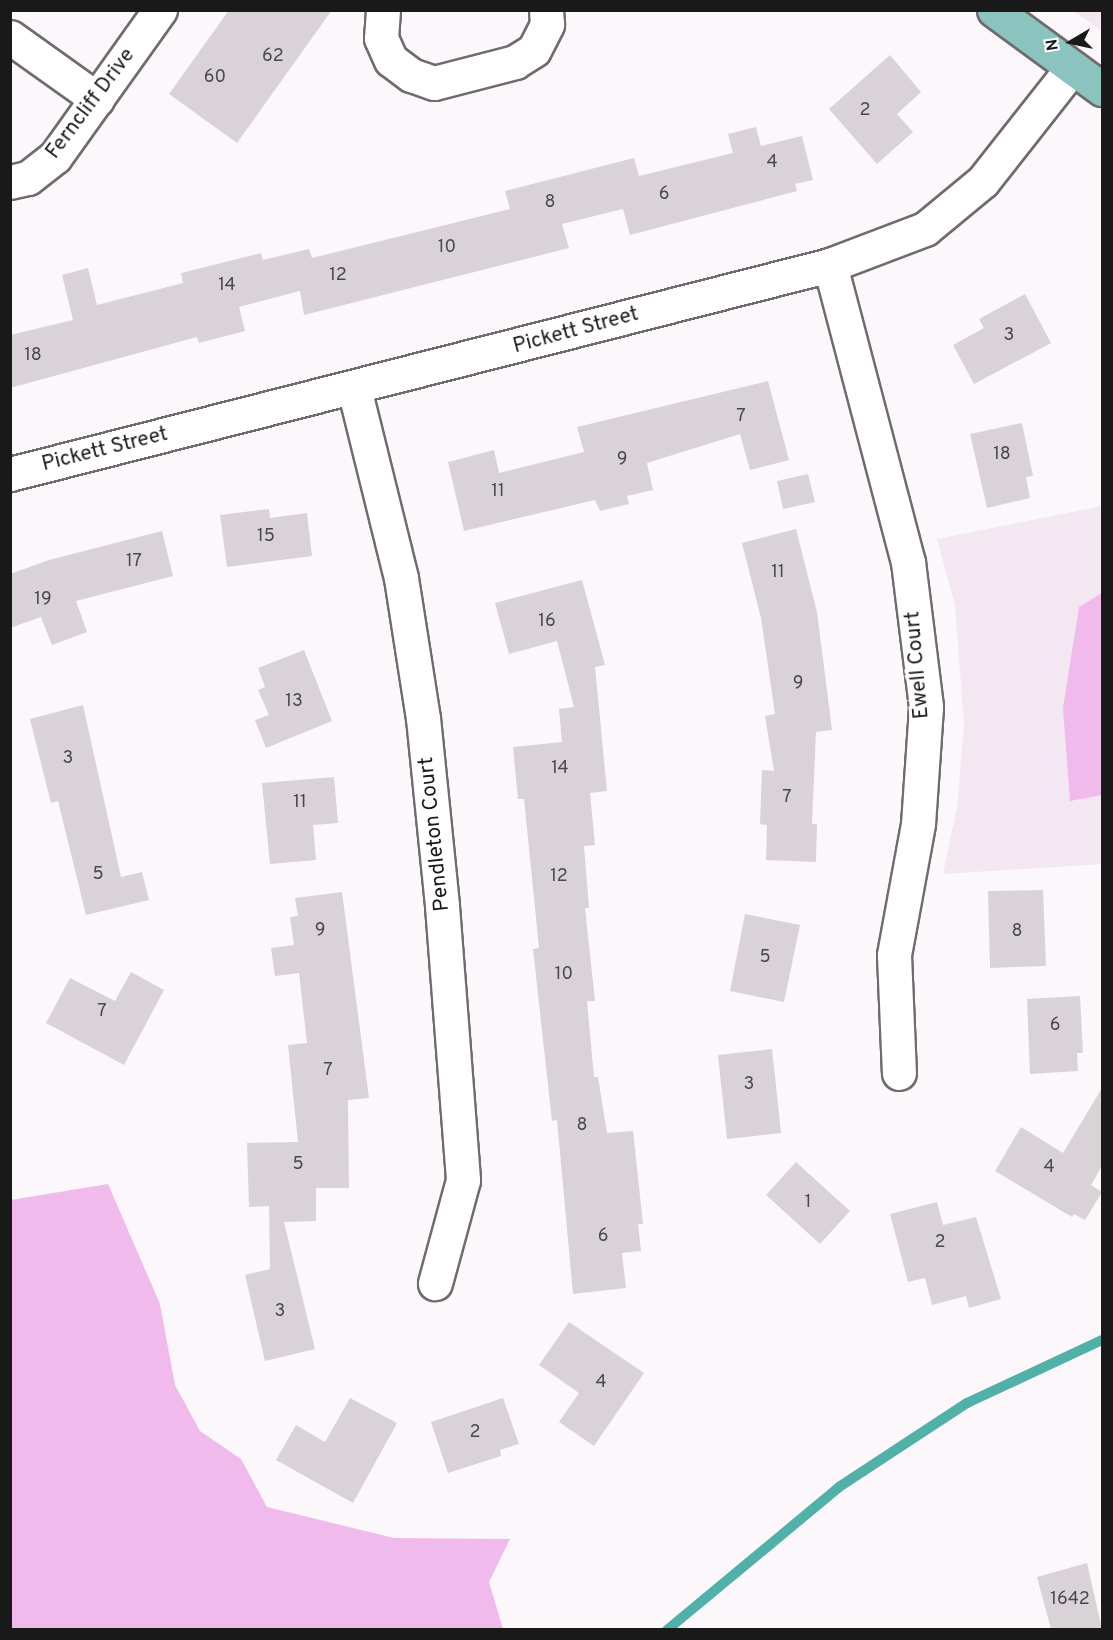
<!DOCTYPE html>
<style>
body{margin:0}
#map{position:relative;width:1113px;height:1640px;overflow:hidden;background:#fcf7fb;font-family:Overpass,sans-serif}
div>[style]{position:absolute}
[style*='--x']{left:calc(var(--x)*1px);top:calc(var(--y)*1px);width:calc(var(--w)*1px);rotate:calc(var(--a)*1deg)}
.built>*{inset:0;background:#f3e8f2}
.green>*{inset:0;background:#f1baec}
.stream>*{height:10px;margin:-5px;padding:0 5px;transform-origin:5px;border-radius:5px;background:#51b1a9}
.building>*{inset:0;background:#d9d3d8}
.roads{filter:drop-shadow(2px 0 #706b6f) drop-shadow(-2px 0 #706b6f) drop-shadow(0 2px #706b6f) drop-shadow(0 -2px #706b6f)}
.minor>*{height:33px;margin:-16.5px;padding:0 16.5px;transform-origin:16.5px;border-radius:16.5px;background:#fff}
.major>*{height:33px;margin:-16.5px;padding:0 16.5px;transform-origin:16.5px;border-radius:16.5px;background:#8bc4bf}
span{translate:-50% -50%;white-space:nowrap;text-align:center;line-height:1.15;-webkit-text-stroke:6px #fff;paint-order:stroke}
.number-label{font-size:18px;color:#4a484a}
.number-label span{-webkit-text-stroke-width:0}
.street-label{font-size:21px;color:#1a191a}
.frame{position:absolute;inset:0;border:12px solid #1a191a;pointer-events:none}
.north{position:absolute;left:1041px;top:12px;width:60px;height:60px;-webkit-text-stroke:4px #fff;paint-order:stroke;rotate:261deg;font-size:16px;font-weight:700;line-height:24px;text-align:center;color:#1a191a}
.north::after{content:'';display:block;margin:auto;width:21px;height:27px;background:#1a191a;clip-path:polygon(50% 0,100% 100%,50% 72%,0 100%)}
</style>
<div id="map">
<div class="built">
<i style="clip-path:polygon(1073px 11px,1102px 11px,1102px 31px)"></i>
<i style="clip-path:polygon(1102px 506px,1102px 864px,943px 874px,957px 807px,964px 725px,955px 605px,937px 539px)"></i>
</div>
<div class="green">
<i style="clip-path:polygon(1102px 593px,1102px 795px,1070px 801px,1063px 708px,1079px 607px)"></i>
<i style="clip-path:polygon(108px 1184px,160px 1304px,175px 1385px,200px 1431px,241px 1459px,267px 1507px,394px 1538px,510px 1539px,489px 1582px,503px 1629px,11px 1629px,11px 1200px)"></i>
</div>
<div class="stream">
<i style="--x:667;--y:1630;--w:224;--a:-39.7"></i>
<i style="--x:839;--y:1487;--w:153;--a:-33.3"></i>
<i style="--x:967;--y:1403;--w:149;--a:-25"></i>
</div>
<div class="building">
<i style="clip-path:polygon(229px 10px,332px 10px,237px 143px,169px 94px)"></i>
<i style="clip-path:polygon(890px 55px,921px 92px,897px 114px,913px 132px,877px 164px,829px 109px)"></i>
<i style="clip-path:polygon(756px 127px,761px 146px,802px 136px,813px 180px,795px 184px,797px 191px,630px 235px,623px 209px,562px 224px,569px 248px,304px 315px,300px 291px,239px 307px,245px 331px,199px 343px,197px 337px,10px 388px,10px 335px,73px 320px,62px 275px,88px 268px,97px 305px,183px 283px,181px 273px,261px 253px,263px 260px,309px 249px,312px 258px,510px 209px,505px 191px,634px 158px,639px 176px,733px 153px,728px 134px)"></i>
<i style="clip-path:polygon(1025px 294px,1051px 343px,974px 384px,953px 345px,984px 328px,979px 319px)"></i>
<i style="clip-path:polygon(768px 381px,789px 460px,750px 470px,740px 434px,647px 463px,653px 490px,627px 496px,629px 504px,600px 511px,595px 500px,464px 531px,448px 462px,494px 450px,499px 473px,584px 452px,577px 427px)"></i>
<i style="clip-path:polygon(1022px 423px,1033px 476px,1026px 477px,1030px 498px,987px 508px,970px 434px)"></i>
<i style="clip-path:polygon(808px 474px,815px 502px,783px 509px,777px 481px)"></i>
<i style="clip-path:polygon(269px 509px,270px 518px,307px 513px,312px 556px,227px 567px,220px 515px)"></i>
<i style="clip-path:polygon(796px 529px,817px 612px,832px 730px,816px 732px,812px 824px,817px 824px,816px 862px,766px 860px,767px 825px,760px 824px,762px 770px,774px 771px,765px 716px,775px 714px,761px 618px,742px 543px)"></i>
<i style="clip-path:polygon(162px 531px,173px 576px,76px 601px,87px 632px,52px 645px,41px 617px,10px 628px,10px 574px,49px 560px)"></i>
<i style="clip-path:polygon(582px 580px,605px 665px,595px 667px,607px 791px,590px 793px,595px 845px,584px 846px,589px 908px,585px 908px,595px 1001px,587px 1001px,594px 1077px,598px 1077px,607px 1133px,633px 1131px,643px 1224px,638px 1224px,641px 1251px,622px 1253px,626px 1288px,573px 1294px,557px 1120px,552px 1121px,533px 949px,539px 948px,524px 799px,518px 799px,513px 747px,562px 742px,559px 709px,574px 707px,557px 641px,509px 654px,495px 603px)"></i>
<i style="clip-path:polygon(304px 650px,332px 721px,266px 748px,255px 720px,269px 715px,258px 690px,265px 687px,258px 668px)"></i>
<i style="clip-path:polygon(83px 705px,121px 877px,142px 872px,149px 900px,86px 915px,58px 801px,51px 803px,30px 719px)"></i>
<i style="clip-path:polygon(334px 777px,338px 823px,313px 825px,316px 860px,270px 864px,262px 783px)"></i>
<i style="clip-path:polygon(1043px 890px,1046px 966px,990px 968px,988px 891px)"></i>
<i style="clip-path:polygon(342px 892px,369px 1098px,348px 1100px,349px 1188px,316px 1188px,316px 1221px,284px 1222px,315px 1349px,265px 1361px,245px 1275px,270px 1269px,269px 1206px,249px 1207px,247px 1143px,298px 1142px,288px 1045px,307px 1043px,299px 973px,275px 976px,271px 948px,294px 945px,290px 917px,298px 916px,295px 898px)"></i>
<i style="clip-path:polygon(745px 914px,800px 925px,784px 1002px,730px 991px)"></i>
<i style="clip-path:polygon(131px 972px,164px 990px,124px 1065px,46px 1023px,70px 978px,115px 1001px)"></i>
<i style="clip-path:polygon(1080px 996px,1083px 1053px,1077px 1053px,1078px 1071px,1030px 1074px,1027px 999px)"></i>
<i style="clip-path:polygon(772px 1049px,781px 1133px,727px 1139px,718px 1055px)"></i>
<i style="clip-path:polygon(1102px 1088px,1102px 1166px,1091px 1185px,1102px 1192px,1085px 1220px,1074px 1214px,1072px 1217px,995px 1171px,1021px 1127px,1063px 1153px)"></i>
<i style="clip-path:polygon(796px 1162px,850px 1211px,820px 1244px,766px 1195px)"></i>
<i style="clip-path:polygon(937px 1202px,943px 1225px,976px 1217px,1001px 1299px,969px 1308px,966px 1296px,932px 1305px,925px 1278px,908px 1282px,890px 1214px)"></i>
<i style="clip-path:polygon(569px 1322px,644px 1373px,594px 1446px,559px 1422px,579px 1393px,539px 1365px)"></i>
<i style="clip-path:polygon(350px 1398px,397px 1423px,353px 1503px,276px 1460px,296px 1425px,325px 1442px)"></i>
<i style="clip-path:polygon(503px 1398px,519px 1444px,500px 1450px,501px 1456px,448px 1473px,431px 1422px)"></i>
<i style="clip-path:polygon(1087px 1563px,1102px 1629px,1051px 1629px,1037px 1577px)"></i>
</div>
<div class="roads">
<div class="minor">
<i style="--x:383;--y:10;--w:28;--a:94"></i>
<i style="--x:381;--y:38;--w:24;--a:66"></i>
<i style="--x:391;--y:60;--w:25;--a:37"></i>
<i style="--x:411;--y:75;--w:24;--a:19"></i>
<i style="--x:434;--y:83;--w:84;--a:-14.5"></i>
<i style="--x:515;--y:62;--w:22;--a:-32"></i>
<i style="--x:534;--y:50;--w:29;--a:-63"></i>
<i style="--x:547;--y:24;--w:14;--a:-94"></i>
<i style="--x:10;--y:37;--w:107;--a:35.5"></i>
<i style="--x:10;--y:182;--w:18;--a:-13"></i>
<i style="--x:28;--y:178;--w:34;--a:-38"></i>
<i style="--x:55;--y:157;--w:181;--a:-54.5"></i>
<i style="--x:830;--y:265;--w:307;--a:75.3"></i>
<i style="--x:908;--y:562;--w:146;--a:82.9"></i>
<i style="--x:926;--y:707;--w:117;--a:93.9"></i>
<i style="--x:918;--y:824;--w:133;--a:100.4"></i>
<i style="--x:894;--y:955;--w:118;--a:87.6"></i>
<i style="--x:354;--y:388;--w:196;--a:76.1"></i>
<i style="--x:401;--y:578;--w:142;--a:81.1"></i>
<i style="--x:423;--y:718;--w:189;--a:84.2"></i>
<i style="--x:442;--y:906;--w:275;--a:85.6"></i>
<i style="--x:463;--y:1180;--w:107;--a:105.2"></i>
<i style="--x:10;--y:474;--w:846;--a:-14.3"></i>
<i style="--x:830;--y:265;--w:102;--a:-20.8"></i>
<i style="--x:925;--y:229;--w:75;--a:-39.6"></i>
<i style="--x:983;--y:181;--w:144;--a:-51.8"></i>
</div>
<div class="major">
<i style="--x:994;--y:10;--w:134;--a:36.2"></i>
</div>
</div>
<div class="number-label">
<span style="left:273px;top:57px">62</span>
<span style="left:215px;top:78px">60</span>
<span style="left:865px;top:111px">2</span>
<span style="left:772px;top:163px">4</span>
<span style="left:664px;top:195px">6</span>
<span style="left:550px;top:203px">8</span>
<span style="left:447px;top:248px">10</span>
<span style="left:338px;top:276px">12</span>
<span style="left:227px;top:286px">14</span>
<span style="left:1009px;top:336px">3</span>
<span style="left:33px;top:356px">18</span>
<span style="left:741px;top:417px">7</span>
<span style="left:1002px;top:455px">18</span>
<span style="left:622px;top:460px">9</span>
<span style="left:498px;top:492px">11</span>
<span style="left:266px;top:537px">15</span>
<span style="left:134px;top:562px">17</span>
<span style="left:778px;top:573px">11</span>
<span style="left:43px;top:600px">19</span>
<span style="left:547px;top:622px">16</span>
<span style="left:798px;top:684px">9</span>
<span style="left:294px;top:702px">13</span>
<span style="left:68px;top:759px">3</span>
<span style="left:560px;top:769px">14</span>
<span style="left:787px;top:798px">7</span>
<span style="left:300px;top:803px">11</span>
<span style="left:98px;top:875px">5</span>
<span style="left:559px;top:877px">12</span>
<span style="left:320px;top:931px">9</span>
<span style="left:1017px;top:932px">8</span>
<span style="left:765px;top:958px">5</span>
<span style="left:564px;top:975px">10</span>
<span style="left:102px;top:1012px">7</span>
<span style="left:1055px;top:1026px">6</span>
<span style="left:328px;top:1071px">7</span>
<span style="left:749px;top:1085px">3</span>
<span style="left:582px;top:1126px">8</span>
<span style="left:298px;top:1165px">5</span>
<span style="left:1049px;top:1168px">4</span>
<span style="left:808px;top:1203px">1</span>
<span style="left:603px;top:1237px">6</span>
<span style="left:940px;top:1243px">2</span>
<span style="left:280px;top:1312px">3</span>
<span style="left:601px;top:1383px">4</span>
<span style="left:475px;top:1433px">2</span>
<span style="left:1070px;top:1600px">1642</span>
</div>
<div class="street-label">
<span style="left:91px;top:104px;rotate:-53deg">Ferncliff Drive</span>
<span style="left:576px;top:331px;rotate:-15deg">Pickett Street</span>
<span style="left:105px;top:450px;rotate:-14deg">Pickett Street</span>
<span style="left:918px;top:665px;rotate:-95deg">Ewell Court</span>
<span style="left:435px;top:834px;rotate:-96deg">Pendleton Court</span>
</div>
<div class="frame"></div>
<div class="north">N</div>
</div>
